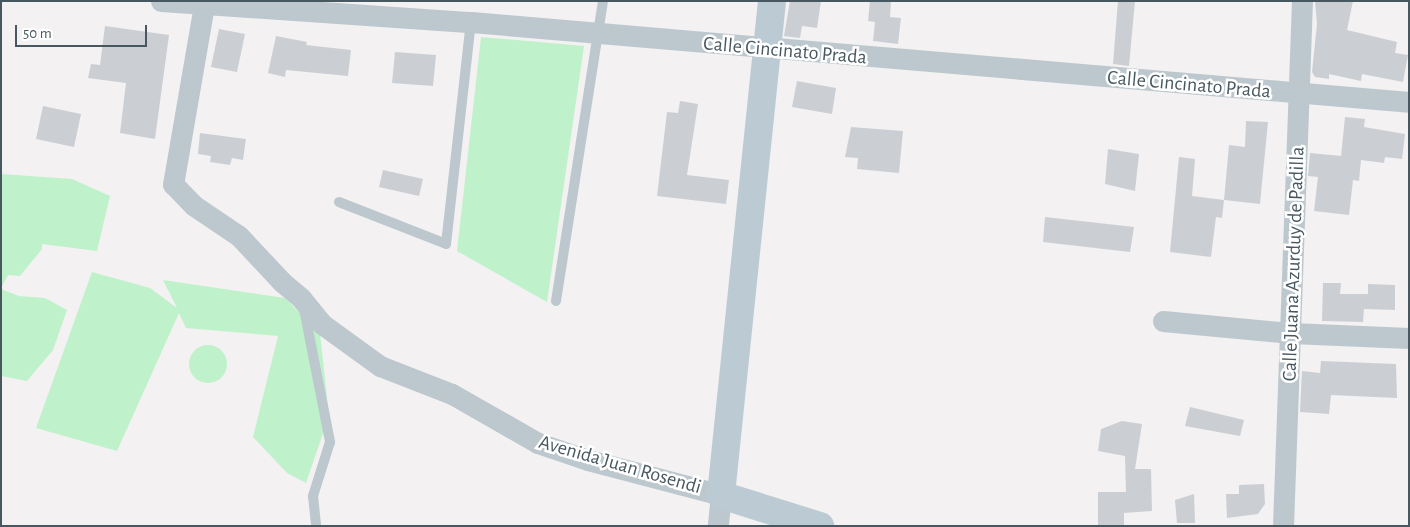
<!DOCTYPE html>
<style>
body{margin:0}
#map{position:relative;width:1410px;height:527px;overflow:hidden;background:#f3f1f1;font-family:"Alegreya Sans",sans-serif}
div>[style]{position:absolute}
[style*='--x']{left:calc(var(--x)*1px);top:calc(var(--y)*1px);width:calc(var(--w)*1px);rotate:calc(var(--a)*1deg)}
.green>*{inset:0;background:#bff2cb}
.round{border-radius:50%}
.building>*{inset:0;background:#cbcfd4}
.lane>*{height:10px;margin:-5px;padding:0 5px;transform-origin:5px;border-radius:5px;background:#bcc8ce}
.street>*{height:21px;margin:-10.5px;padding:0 10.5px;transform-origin:10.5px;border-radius:10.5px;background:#bcc8ce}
.secondary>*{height:28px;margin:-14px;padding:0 14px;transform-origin:14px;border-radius:14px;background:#bccbd3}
span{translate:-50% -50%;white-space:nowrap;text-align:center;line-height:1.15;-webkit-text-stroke:5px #fff;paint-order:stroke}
.street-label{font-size:20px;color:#485860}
.frame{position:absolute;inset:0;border:2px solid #485860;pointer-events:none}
.scale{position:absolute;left:15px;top:25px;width:132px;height:22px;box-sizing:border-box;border:2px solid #485860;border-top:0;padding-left:6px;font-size:15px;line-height:18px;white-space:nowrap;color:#485860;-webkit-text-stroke:4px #fff;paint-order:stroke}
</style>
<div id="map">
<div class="green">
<i style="clip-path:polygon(481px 37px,584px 46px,547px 302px,457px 251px)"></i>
<i style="clip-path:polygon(1px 174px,72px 179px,110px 196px,97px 251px,42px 244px,42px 249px,20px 276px,8px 275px,1px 288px)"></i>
<i style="clip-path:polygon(92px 272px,150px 288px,177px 308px,163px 280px,285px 298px,320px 333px,329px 416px,306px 483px,287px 473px,253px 437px,278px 336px,186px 328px,179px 313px,117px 451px,36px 428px)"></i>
<i style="clip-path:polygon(1px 289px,19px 296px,45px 298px,67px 310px,53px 350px,27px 381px,1px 376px)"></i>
<i class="round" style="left:189px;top:345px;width:38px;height:38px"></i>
</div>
<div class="building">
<i style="clip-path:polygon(790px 1px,821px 1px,817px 28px,802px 26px,800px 38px,784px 36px)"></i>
<i style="clip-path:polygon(870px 1px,891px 1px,890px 17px,901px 18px,898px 44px,873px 41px,875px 22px,868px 21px)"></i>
<i style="clip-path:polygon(1118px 1px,1135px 1px,1129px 66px,1113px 64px)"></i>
<i style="clip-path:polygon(1315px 1px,1353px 1px,1347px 30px,1397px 42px,1395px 53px,1408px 55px,1403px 82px,1362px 74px,1361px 81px,1329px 74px,1329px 79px,1315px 77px,1312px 72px,1317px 24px)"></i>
<i style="clip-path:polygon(105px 26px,169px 35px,155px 139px,120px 133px,126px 83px,88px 78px,91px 64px,100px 65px)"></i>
<i style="clip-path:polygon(219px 29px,245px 34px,237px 72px,211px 67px)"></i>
<i style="clip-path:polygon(276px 36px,307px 42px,306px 45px,351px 50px,348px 76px,286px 70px,285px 77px,268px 73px)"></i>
<i style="clip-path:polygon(395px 52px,436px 55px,433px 86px,392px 83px)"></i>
<i style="clip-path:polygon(797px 81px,836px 88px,832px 114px,792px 107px)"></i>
<i style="clip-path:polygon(680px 101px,698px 104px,687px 175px,729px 180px,726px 204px,657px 196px,667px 112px,678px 113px)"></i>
<i style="clip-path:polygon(43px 106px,81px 114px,74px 147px,36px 139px)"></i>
<i style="clip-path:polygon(1345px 117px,1365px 119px,1364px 127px,1405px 134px,1402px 159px,1385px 157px,1384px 163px,1361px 160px,1359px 181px,1353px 180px,1349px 215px,1314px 211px,1318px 177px,1308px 176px,1310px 153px,1341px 156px)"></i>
<i style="clip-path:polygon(1246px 121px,1268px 122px,1260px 204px,1224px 200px,1229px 145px,1245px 147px)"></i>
<i style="clip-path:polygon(851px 127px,903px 131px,899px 173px,857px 169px,858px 158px,845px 157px)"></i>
<i style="clip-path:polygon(200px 133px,246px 139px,243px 160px,232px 158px,230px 165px,210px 162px,211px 156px,198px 154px)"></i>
<i style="clip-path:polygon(1108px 149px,1139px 154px,1135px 191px,1105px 184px)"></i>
<i style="clip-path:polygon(1179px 157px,1195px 159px,1192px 196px,1224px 200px,1222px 218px,1216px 217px,1211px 257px,1170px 252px)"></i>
<i style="clip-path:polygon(383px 170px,423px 179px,419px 196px,379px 187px)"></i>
<i style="clip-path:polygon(1045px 217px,1134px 227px,1130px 252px,1043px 242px)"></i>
<i style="clip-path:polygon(1323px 283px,1341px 283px,1340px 294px,1368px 294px,1368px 284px,1395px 285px,1395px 310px,1364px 309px,1363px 322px,1322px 321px)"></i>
<i style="clip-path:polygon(1321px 361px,1396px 364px,1397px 398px,1331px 395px,1329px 414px,1300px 412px,1302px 371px,1320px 373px)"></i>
<i style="clip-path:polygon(1190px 407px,1244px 420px,1240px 436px,1185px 426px)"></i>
<i style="clip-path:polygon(1122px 421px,1142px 424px,1135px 469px,1151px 469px,1152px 511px,1124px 513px,1124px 525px,1098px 525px,1098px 492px,1126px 492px,1125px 456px,1098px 451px,1101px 429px)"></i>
<i style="clip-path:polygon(1264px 484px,1265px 504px,1258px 514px,1227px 518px,1226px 494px,1239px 494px,1239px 485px)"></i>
<i style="clip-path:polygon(1194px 494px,1195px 523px,1177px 523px,1175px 500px)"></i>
</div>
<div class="lane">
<i style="--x:339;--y:202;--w:115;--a:21.4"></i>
<i style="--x:446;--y:244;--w:223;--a:-83.6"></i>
<i style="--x:556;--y:301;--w:304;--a:-81.1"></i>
<i style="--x:304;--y:309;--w:136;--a:78.9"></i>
<i style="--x:330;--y:442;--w:57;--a:107.5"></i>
<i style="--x:313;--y:496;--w:30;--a:84"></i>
</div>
<div class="street">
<i style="--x:161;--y:1;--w:311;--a:3.9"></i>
<i style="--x:471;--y:22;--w:941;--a:4.87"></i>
<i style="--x:204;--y:5;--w:182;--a:99.8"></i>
<i style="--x:173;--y:184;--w:29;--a:46"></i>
<i style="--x:193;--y:205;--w:55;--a:34"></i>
<i style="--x:239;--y:236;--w:63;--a:46.9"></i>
<i style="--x:282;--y:282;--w:25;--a:40"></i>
<i style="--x:301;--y:298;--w:33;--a:51"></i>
<i style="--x:322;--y:324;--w:72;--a:35.9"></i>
<i style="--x:380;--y:366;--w:77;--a:21.3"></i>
<i style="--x:452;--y:394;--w:99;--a:29.7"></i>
<i style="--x:538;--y:443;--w:53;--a:18.8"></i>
<i style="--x:588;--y:460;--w:138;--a:14.7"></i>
<i style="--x:721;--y:495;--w:31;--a:96"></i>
<i style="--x:1163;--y:321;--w:129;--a:5.4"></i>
<i style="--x:1291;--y:333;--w:118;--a:2.4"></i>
<i style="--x:1283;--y:526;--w:525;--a:-87.93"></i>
</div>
<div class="secondary">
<i style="--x:772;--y:1;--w:497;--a:95.9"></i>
<i style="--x:721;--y:495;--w:104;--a:17.4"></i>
</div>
<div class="street-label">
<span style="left:785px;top:51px;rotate:5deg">Calle Cincinato Prada</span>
<span style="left:1189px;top:85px;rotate:5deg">Calle Cincinato Prada</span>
<span style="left:1294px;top:264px;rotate:-88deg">Calle Juana Azurduy de Padilla</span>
<span style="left:620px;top:465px;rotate:16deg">Avenida Juan Rosendi</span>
</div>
<div class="frame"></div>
<div class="scale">50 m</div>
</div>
